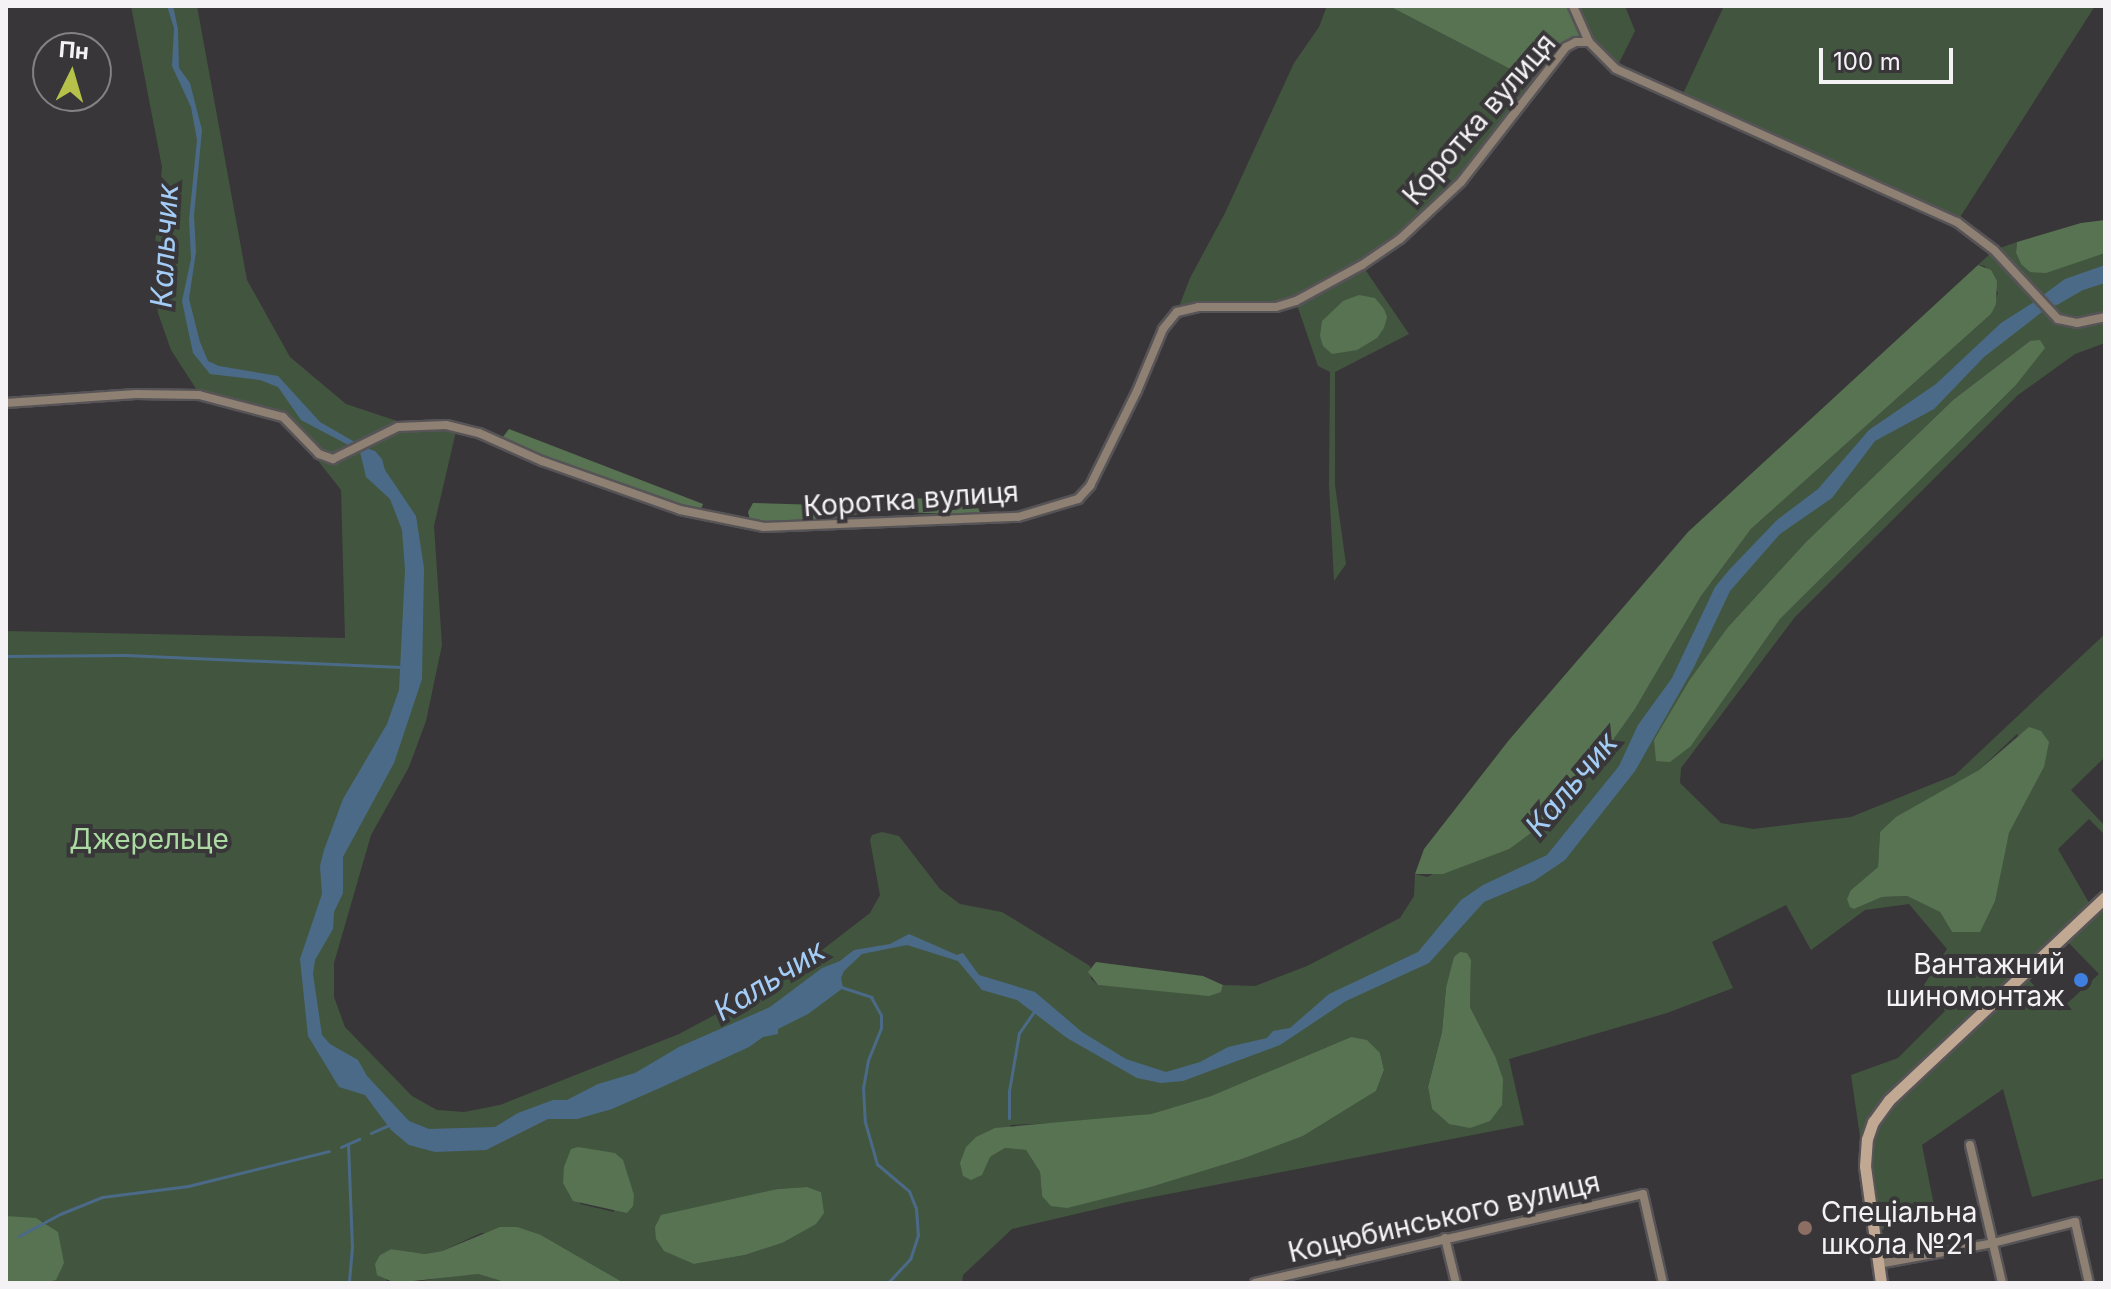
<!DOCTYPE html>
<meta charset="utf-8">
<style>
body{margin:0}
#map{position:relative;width:2111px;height:1289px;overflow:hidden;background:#393639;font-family:Inter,sans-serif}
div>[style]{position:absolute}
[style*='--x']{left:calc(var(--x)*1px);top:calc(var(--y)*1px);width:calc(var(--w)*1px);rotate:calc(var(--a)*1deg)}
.green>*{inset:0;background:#42563f}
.forest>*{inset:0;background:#577352}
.water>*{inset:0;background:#4b6a88}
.stream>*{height:3px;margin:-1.5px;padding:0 1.5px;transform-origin:1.5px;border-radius:1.5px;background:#4b6a88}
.roads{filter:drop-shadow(2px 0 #575457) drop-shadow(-2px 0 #575457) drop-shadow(0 2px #575457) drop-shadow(0 -2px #575457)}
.minor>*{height:8px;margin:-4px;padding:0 4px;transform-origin:4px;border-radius:4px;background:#8e8072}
.secondary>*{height:11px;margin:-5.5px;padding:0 5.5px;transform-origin:5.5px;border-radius:5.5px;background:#c0a892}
.dots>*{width:22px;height:22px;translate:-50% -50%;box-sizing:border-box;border:4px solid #393639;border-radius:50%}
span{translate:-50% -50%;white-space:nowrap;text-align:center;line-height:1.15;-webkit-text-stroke:8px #393639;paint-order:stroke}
.street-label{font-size:28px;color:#f5f2f5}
.park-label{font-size:28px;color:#abdba3}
.poi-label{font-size:28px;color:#f5f2f5}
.right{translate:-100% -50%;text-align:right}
.left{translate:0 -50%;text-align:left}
.water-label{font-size:30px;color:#a3cdf6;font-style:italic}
.frame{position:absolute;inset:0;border:8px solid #f5f2f5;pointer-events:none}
.north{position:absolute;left:32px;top:32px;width:80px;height:80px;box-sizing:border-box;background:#393639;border:2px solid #848184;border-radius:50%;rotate:5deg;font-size:22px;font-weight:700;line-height:32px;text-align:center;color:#f5f2f5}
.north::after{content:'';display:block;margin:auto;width:28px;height:36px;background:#b6c149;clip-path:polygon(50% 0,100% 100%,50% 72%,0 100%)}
.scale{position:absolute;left:1819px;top:48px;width:134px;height:36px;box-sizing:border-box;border:4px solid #f5f2f5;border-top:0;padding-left:10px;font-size:24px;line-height:28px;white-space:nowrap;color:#f5f2f5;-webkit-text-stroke:6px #393639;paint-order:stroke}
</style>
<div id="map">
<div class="green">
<i style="clip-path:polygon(evenodd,131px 6px,197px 6px,247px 280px,290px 357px,346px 404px,409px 425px,457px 427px,434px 526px,442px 645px,426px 721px,409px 767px,371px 835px,334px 963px,334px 997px,345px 1027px,412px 1096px,437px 1110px,464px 1112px,500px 1105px,679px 1034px,791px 974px,870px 913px,880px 895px,870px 840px,872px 835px,882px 832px,899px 836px,940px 889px,960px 904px,1002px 912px,1090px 966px,1091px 979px,1098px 985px,1221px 992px,1223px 985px,1255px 986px,1307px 966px,1400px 918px,1414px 896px,1415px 874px,1427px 877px,1564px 809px,1635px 709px,1701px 596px,1751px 529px,1991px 314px,1998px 293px,1985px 266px,1978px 265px,1994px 250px,2017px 242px,2016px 253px,2021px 264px,2105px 253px,2105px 343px,2075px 354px,2018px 395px,1795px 617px,1681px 768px,1680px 783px,1721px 823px,1753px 829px,1851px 817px,1955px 775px,2105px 634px,2105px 757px,2071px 790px,2105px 826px,2105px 835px,2089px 819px,2058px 849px,2092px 908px,2105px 897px,2105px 1178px,2032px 1197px,2003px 1089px,1922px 1145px,1936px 1215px,1874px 1232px,1851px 1075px,1898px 1058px,1945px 1011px,1924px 985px,1947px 949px,1909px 904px,1865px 910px,1811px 950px,1786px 905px,1712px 942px,1733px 988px,1667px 1013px,1509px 1059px,1524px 1125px,1127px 1202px,1012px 1229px,963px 1275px,962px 1283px,624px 1283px,541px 1235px,481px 1233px,442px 1251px,425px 1254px,391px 1249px,380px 1255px,387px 1282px,395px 1283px,45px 1283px,56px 1279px,46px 1222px,6px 1216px,6px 631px,345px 638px,341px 490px,301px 439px,284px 424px,263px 414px,213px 404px,202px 398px,171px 350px,158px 313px,153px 267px,162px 167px,131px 6px,2030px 341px,2015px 386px,1780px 619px,1691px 746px,1654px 740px,1728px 627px,1806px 542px,1953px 400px,2030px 341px,131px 6px,2017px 734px,2044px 767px,2009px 833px,2002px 857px,1952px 932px,1940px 912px,1907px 896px,1882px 897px,1854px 909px,1851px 890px,1878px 867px,1880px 832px,1979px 770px,2017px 734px,131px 6px,2063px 937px,2099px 974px,2059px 1011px,2023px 974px,2063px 937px,131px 6px,1471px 960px,1470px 1007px,1495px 1056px,1449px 1124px,1432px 1109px,1428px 1087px,1442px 1032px,1446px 988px,1471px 960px,131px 6px,1351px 1037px,1380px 1053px,1384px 1070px,1376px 1091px,1303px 1136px,1242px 1159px,1151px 1187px,1067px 1207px,1042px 1196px,1040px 1172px,1026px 1150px,1005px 1148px,990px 1157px,1011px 1125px,1100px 1121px,1151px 1114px,1211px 1096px,1351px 1037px,131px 6px,599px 1152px,615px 1153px,614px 1212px,580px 1204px,599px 1152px,131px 6px,807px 1187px,821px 1192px,782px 1243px,745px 1255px,694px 1264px,755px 1196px,778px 1189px,807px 1187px)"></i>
<i style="clip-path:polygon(1327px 6px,1389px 6px,1537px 83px,1497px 138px,1432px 210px,1362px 265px,1409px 334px,1335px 372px,1335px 485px,1346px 564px,1334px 581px,1329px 485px,1330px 372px,1318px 366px,1296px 302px,1177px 312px,1190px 278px,1225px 213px,1294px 63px,1319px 27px)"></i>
<i style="clip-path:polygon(1573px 6px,1625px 6px,1635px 31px,1616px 69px,1602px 57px)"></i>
<i style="clip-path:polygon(1724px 6px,2095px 6px,1957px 222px,1681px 98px)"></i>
<i style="clip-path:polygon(478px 1274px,508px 1283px,407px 1283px,461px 1275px)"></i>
</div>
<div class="forest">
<i style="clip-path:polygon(1389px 6px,1573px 6px,1589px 42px,1576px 42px,1537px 83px)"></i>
<i style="clip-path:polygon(2105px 220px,2105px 253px,2046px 273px,2030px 272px,2021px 264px,2016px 253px,2017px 242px,2081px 223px)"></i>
<i style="clip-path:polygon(1978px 265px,1991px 270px,1997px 281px,1996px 304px,1991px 314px,1751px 529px,1701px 596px,1635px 709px,1564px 809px,1509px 849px,1443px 874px,1415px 874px,1424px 849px,1509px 740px,1688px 532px)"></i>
<i style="clip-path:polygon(1359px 295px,1375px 298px,1384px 309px,1387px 317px,1384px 328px,1377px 338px,1357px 350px,1332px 354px,1323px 346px,1320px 336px,1322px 321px,1343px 301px)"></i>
<i style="clip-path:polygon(2040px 340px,2045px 348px,2015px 386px,1780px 619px,1691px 746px,1670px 762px,1656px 761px,1654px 740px,1689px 681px,1728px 627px,1806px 542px,1953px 400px,2030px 341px)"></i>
<i style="clip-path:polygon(509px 429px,703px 504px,699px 515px,499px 442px)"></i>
<i style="clip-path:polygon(904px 498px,975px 500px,981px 515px,870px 511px,819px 524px,783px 526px,750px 520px,748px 512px,753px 503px,821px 505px)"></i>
<i style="clip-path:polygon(2029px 727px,2041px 731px,2049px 742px,2044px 767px,2009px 833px,1995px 901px,1980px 932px,1952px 932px,1940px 912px,1907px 896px,1882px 897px,1854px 909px,1850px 907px,1847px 899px,1851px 890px,1878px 867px,1880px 832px,1896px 817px,1979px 770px)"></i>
<i style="clip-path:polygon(1460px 952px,1467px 953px,1471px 960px,1470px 1007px,1495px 1056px,1503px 1079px,1502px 1105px,1490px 1121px,1470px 1128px,1449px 1124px,1432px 1109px,1428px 1087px,1442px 1032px,1446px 988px,1454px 957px)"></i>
<i style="clip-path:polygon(1096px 962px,1203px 976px,1223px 985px,1221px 992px,1209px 996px,1098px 985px,1088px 972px)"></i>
<i style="clip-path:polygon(1351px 1037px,1367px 1040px,1380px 1053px,1384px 1070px,1376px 1091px,1303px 1136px,1242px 1159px,1151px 1187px,1067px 1208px,1051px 1206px,1042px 1196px,1040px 1172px,1026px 1150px,1005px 1148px,990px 1157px,982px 1175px,971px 1180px,963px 1176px,960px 1163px,966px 1147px,976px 1137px,995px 1128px,1151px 1114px,1211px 1096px)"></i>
<i style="clip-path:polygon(578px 1147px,615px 1153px,623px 1160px,634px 1195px,633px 1206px,627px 1213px,573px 1201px,563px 1183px,564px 1167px,571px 1149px)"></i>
<i style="clip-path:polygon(807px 1187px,821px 1192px,824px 1213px,816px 1224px,782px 1243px,745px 1255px,694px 1264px,664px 1251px,656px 1239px,655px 1227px,661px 1215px,778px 1189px)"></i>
<i style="clip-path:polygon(6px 1216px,36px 1218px,58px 1232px,64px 1263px,56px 1280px,45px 1283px,6px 1281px)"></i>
<i style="clip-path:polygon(500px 1227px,517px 1227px,541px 1235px,624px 1283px,508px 1283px,478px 1274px,395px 1283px,377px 1275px,375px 1264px,380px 1255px,391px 1249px,425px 1254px,442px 1251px)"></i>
</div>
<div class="water">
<i style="clip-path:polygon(167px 6px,173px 6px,178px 29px,179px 68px,190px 83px,202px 130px,194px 216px,196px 252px,189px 299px,200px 342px,208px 361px,219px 366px,278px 376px,320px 422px,353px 441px,357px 445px,354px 448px,301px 420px,278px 387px,260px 380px,210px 374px,193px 353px,182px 301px,191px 259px,189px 220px,197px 140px,191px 107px,172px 66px,174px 28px)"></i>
<i style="clip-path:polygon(2105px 265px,2105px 283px,2083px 290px,2057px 305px,2050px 306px,2042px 296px,2065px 279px)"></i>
<i style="clip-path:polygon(2034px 302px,2042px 312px,1984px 357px,1934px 409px,1875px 441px,1832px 498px,1780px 534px,1730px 591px,1694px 667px,1635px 771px,1565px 860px,1534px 881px,1484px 902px,1429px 963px,1346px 1001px,1280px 1045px,1183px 1081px,1161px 1083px,1137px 1078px,1067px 1038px,1017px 1000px,982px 990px,958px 961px,907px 945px,862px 954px,844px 971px,841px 978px,843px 988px,808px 1014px,778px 1029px,778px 1034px,763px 1037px,749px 1047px,662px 1087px,612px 1109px,577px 1119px,548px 1119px,486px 1150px,435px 1152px,409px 1145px,391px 1130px,365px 1095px,339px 1087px,308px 1036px,300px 959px,322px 894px,320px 866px,324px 850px,343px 799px,387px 724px,399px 690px,405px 570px,402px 530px,390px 499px,366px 477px,360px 452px,366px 448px,375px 451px,382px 459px,385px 470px,416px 516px,424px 568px,422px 679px,394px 763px,343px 857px,343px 893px,334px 912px,333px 929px,315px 960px,313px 974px,322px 1035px,330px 1044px,358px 1060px,367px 1076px,409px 1121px,429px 1129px,495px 1127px,518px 1113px,553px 1100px,567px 1100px,598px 1084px,635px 1073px,679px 1047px,770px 1007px,822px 968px,840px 961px,854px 950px,890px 944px,909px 934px,957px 955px,963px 953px,979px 975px,1035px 992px,1082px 1032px,1126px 1059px,1166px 1072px,1200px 1062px,1228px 1047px,1267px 1038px,1273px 1031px,1290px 1028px,1329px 994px,1418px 952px,1461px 900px,1483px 885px,1547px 855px,1619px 766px,1638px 725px,1672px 678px,1715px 587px,1730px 569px,1777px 520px,1818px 489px,1869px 430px,1936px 384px,2001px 323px)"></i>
</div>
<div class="stream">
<i style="--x:6;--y:656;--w:119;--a:-0.5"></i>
<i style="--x:125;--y:655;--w:277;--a:2.5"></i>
<i style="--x:841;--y:987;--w:32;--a:18"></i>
<i style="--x:871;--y:997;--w:21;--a:61"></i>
<i style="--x:881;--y:1015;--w:13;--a:90"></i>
<i style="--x:881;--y:1028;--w:35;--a:112"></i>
<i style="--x:868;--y:1060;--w:27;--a:100"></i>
<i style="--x:863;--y:1087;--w:35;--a:87"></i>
<i style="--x:865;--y:1122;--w:44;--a:74.1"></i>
<i style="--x:877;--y:1164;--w:42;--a:40.2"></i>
<i style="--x:909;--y:1191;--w:18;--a:68"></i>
<i style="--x:916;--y:1208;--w:27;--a:86"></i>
<i style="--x:918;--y:1235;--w:25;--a:108"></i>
<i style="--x:910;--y:1259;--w:33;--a:133"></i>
<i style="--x:1009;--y:1118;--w:27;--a:-90"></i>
<i style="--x:1009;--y:1091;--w:59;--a:-80.2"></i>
<i style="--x:1019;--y:1033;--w:29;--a:-55"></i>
<i style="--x:371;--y:1133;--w:20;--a:-24"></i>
<i style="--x:348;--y:1144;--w:103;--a:87.8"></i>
<i style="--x:352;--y:1247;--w:36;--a:95"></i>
<i style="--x:341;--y:1147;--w:20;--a:-24"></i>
<i style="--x:19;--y:1236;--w:47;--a:-28.2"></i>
<i style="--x:60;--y:1214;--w:45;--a:-22"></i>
<i style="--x:102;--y:1197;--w:87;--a:-7.3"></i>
<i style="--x:188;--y:1186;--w:145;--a:-13.9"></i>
</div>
<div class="roads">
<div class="minor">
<i style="--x:1573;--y:6;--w:39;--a:66"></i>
<i style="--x:1589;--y:42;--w:38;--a:45"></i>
<i style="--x:1616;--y:69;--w:374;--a:24.2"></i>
<i style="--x:1957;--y:222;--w:46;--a:37.1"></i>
<i style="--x:1994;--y:250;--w:94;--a:47.2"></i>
<i style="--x:2058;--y:319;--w:19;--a:12"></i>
<i style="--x:2077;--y:323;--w:29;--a:-12"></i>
<i style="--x:6;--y:403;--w:130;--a:-4"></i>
<i style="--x:136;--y:394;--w:63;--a:0.9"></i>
<i style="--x:199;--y:395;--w:87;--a:14.7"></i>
<i style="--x:283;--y:417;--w:52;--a:45.8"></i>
<i style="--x:319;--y:454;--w:15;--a:20"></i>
<i style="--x:333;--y:459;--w:72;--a:-26.2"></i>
<i style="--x:398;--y:427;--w:48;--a:-2.4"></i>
<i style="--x:446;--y:425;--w:34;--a:14"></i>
<i style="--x:479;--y:433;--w:69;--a:24"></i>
<i style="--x:542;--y:461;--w:146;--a:19.5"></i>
<i style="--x:680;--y:510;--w:86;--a:11.4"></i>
<i style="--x:764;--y:527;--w:254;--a:-2.3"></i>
<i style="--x:1018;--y:517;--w:63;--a:-16.7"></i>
<i style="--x:1078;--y:499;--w:18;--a:-47"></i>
<i style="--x:1090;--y:486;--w:106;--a:-63.7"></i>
<i style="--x:1137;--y:391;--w:67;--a:-67.2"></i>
<i style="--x:1163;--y:329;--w:22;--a:-51"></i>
<i style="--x:1177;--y:312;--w:22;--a:-13"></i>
<i style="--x:1198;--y:307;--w:78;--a:0"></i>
<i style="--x:1276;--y:307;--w:21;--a:-17"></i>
<i style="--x:1296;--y:301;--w:75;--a:-28.6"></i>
<i style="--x:1362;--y:265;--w:46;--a:-34.4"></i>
<i style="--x:1400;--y:239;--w:83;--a:-43.1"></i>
<i style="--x:1461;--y:182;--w:171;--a:-52.1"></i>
<i style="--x:1566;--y:47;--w:11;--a:-27"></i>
<i style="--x:1576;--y:42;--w:13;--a:0"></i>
<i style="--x:1970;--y:1145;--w:142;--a:76.9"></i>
<i style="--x:1445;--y:1238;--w:46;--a:76.3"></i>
<i style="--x:1878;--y:1264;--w:117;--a:-10.3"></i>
<i style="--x:1993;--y:1243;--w:85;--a:-14.4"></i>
<i style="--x:2075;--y:1222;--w:63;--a:77.1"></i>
<i style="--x:1255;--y:1283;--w:398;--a:-12.9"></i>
<i style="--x:1643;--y:1194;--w:91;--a:77.3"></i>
</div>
<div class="secondary">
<i style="--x:1881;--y:1283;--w:118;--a:-97.8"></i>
<i style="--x:1865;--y:1166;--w:27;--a:-86"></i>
<i style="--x:1867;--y:1139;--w:18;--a:-71"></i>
<i style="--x:1873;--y:1122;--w:27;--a:-54"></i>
<i style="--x:1889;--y:1100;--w:296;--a:-43.2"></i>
</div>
</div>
<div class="dots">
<i style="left:2081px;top:980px;background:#3f7fe0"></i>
<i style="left:1805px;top:1228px;background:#8d6e63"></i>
</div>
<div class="street-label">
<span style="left:1479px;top:119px;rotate:-49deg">Коротка вулиця</span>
<span style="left:911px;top:499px;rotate:-4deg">Коротка вулиця</span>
<span style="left:1444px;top:1217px;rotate:-13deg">Коцюбинського вулиця</span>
</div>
<div class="park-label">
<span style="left:149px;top:839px">Джерельце</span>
</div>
<div class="poi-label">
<span class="right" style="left:2065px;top:980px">Вантажний<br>шиномонтаж</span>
<span class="left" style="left:1821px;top:1228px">Спеціальна<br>школа №21</span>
</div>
<div class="water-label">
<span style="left:164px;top:246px;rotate:-87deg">Кальчик</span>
<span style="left:1571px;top:784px;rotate:-50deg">Кальчик</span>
<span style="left:769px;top:980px;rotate:-32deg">Кальчик</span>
</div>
<div class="frame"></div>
<div class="north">Пн</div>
<div class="scale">100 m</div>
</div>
